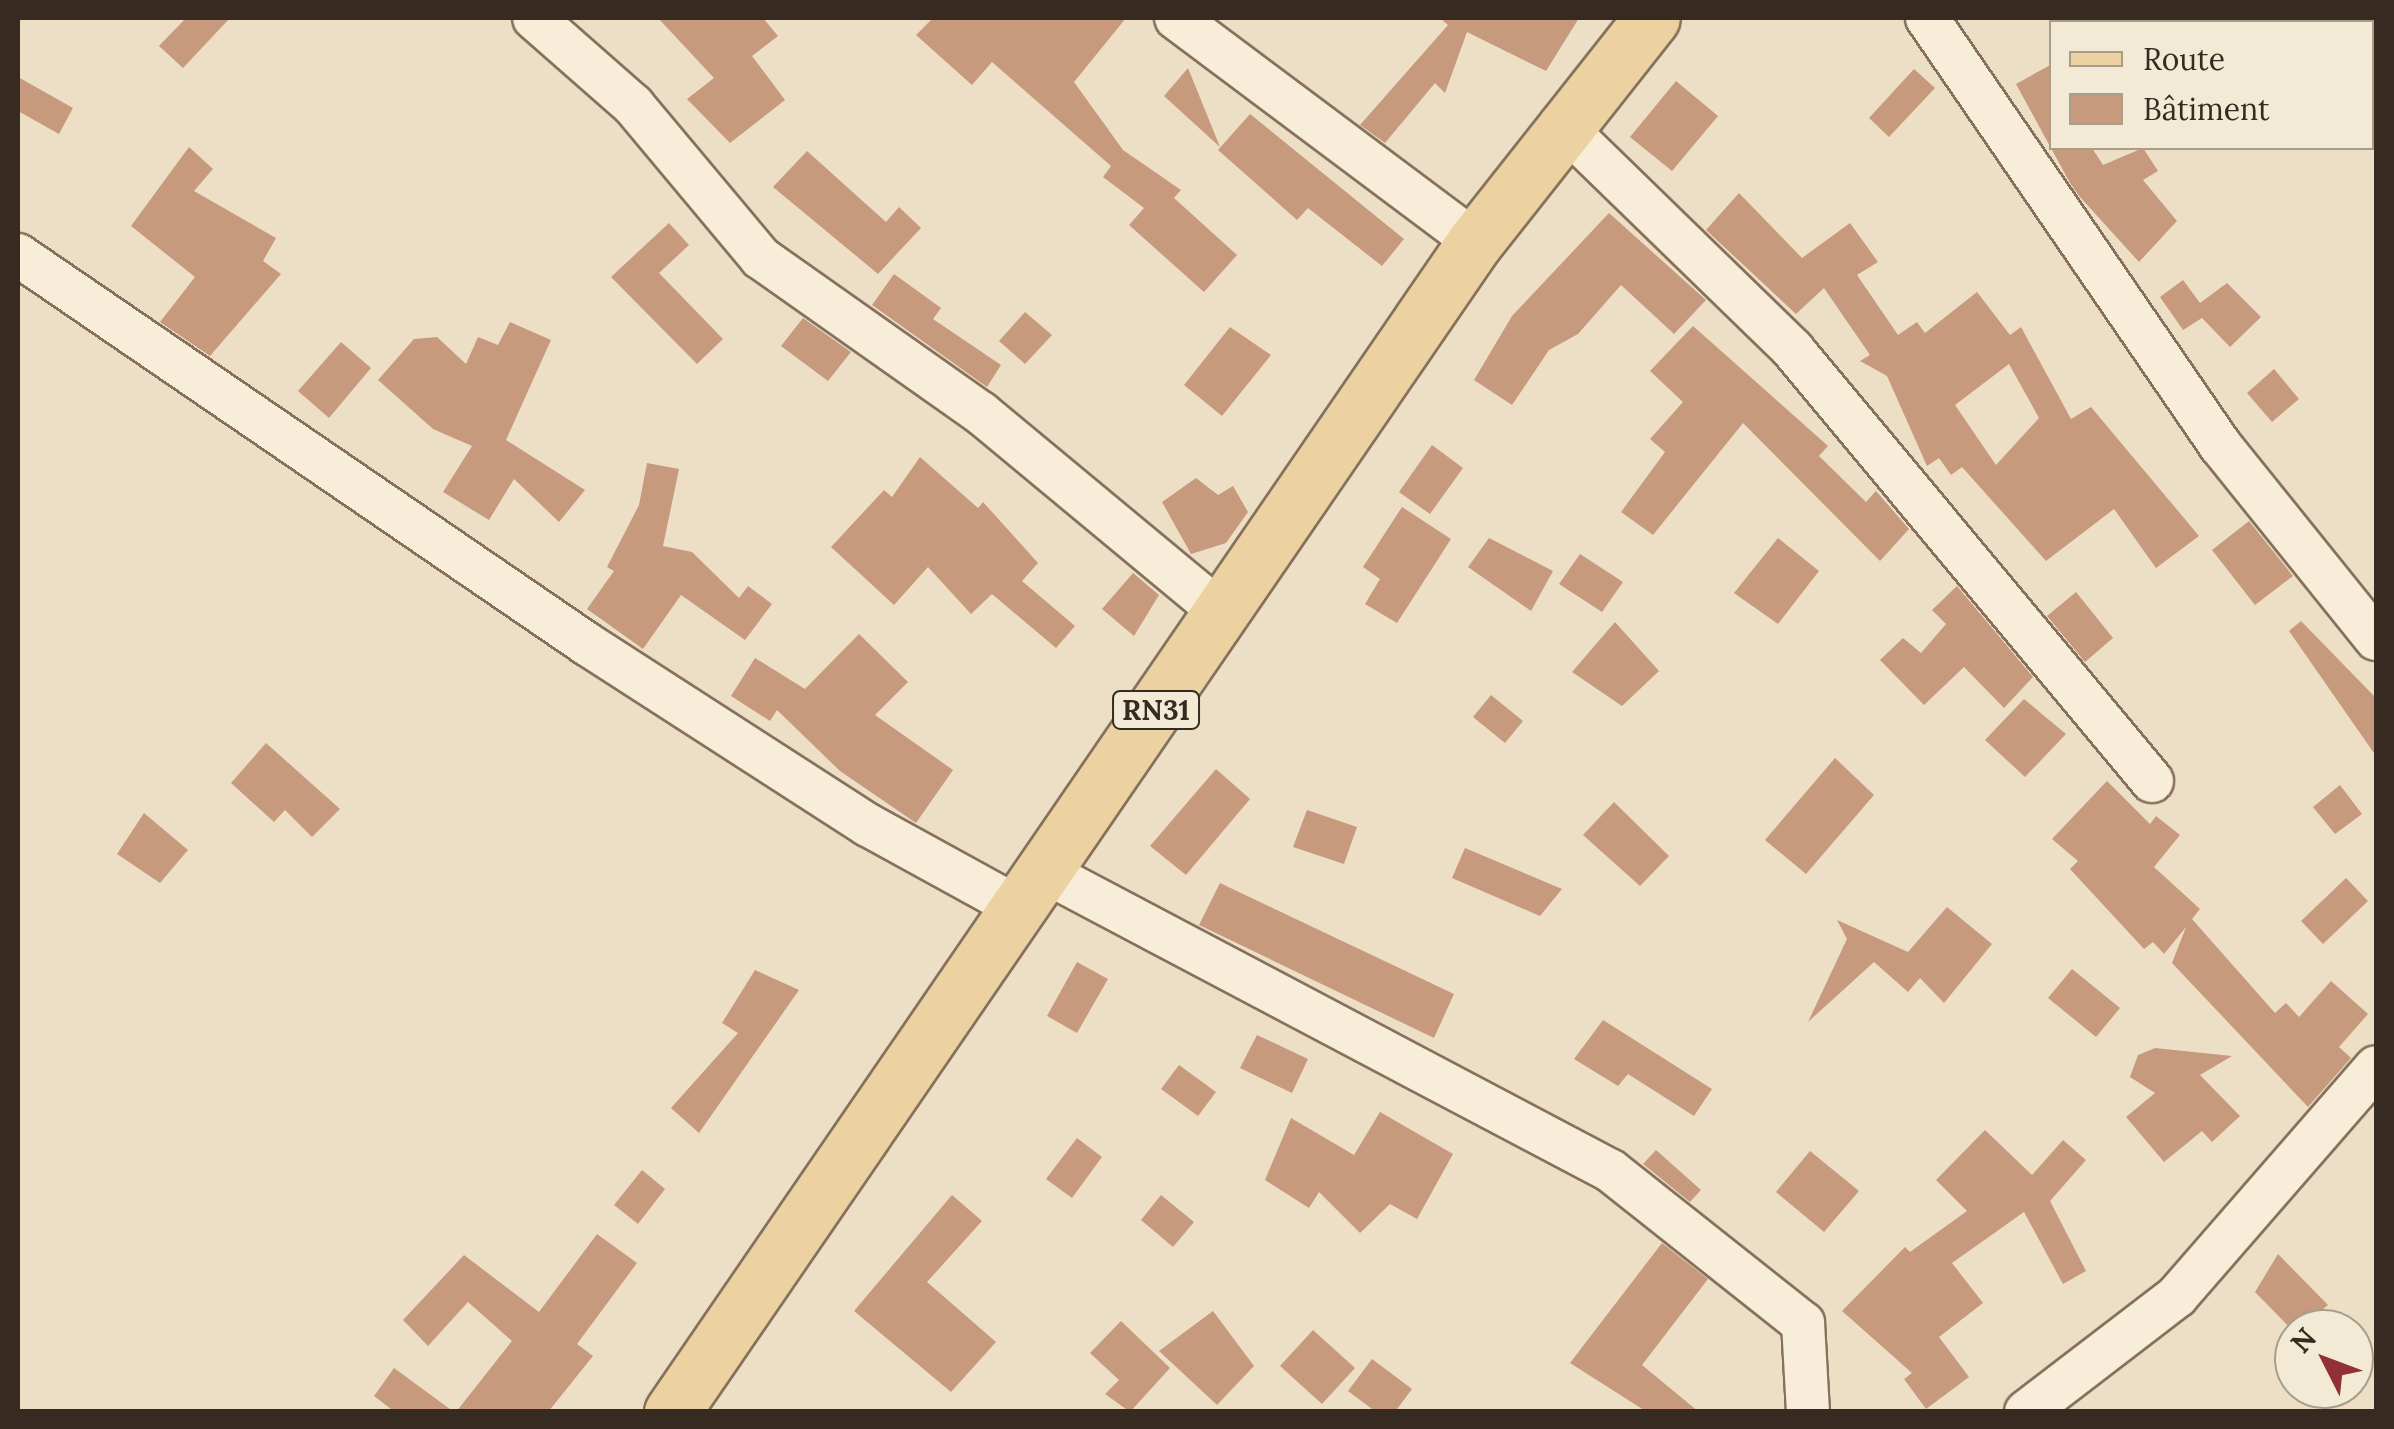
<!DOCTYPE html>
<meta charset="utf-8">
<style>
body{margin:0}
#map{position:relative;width:2394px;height:1429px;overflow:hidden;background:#ecdfc6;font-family:Lora,serif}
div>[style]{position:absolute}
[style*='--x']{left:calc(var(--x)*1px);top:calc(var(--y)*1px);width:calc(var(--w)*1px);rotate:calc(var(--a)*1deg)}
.building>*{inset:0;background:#c79a7e}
.roads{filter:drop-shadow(2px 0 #86715d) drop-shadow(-2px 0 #86715d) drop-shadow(0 2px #86715d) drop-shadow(0 -2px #86715d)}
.street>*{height:42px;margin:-21px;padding:0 21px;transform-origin:21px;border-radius:21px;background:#f7edd9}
.primary>*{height:55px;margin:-27.5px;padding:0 27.5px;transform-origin:27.5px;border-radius:27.5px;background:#ecd2a1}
span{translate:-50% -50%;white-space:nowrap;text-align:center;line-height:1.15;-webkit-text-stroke:8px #f3ead5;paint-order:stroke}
.shield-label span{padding:2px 8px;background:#f3ead5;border:2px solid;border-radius:8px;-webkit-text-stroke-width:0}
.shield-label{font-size:28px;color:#372a20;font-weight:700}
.frame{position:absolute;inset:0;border:20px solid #372a20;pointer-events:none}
.legend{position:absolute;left:2049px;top:20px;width:325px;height:130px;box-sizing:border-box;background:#f3ead5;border:2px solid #a89d8d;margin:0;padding:12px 18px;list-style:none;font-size:30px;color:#372a20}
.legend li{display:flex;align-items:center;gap:20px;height:50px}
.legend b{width:50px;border:2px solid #a89d8d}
.north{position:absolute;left:2274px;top:1309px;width:100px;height:100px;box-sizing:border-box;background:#f3ead5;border:2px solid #a89d8d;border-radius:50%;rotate:312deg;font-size:28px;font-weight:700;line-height:40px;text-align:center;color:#372a20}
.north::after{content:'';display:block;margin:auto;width:35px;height:45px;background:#913135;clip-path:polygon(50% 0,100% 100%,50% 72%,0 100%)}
</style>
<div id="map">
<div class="building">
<i style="clip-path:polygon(186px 18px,230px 18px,183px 68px,159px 46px)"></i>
<i style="clip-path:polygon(658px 18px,763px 18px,778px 36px,752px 56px,785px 100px,730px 143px,687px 99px,714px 78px)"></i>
<i style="clip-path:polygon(933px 18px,1126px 18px,1074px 82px,1123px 150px,1181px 190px,1174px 198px,1237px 255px,1204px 292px,1129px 225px,1144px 208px,1103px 177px,1111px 166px,992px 62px,972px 85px,916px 35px)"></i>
<i style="clip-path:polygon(1440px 18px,1579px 18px,1546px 71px,1467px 32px,1445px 93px,1435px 83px,1385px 143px,1360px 125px,1448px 25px)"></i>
<i style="clip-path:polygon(2052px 64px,2052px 148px,2092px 148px,2103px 165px,2143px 148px,2158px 171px,2143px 180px,2177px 221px,2139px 262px,2080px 197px,2070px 183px,2016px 84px)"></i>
<i style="clip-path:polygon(1188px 68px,1220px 147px,1164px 96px)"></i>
<i style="clip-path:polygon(1914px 69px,1935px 88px,1889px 137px,1869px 118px)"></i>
<i style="clip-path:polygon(18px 77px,73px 108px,59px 134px,18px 111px)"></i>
<i style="clip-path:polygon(1676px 81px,1718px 116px,1672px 171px,1630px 137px)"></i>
<i style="clip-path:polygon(1250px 114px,1404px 239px,1382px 266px,1308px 208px,1297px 220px,1218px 150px)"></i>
<i style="clip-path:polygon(189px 147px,213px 169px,194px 191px,276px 238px,263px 261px,281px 274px,210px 356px,160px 322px,195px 277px,131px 226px)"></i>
<i style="clip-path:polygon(807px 151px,886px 222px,899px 207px,921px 228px,878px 274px,773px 187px)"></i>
<i style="clip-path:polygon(evenodd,1739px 193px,1802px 258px,1850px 223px,1878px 262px,1857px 275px,1898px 335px,1917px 322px,1925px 333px,1977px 292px,2010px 335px,2021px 327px,2071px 419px,2091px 407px,2199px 536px,2156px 568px,2114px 509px,2046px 561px,1962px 467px,1951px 475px,1939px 458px,1927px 466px,1887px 376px,1860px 361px,1870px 355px,1824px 288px,1796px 314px,1706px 230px,1739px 193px,2009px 364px,2039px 418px,1996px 465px,1955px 405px,2009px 364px)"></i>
<i style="clip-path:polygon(1609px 213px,1706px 300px,1674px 334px,1621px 285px,1578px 334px,1549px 350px,1512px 405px,1474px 380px,1512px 316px)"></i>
<i style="clip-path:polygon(669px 223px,689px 245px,659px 273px,723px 339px,697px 364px,611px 277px)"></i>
<i style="clip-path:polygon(894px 274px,941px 308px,933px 319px,1001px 365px,987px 387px,872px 305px)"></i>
<i style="clip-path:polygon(2183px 280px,2200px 303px,2227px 283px,2261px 317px,2230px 347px,2202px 318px,2183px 330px,2160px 297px)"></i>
<i style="clip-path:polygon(1025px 312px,1052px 335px,1025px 364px,999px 341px)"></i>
<i style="clip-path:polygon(803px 318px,851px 352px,828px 381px,781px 346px)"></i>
<i style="clip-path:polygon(510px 322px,551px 340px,506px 440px,585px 490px,559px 522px,514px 479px,489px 520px,443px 492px,472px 446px,433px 429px,378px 380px,414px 339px,437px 337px,466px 364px,478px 337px,498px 345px)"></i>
<i style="clip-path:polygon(1693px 326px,1828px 446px,1808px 468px,1819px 456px,1866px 502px,1876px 491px,1909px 529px,1880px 561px,1743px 423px,1653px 535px,1621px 512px,1665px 452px,1650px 439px,1683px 402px,1650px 371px)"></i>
<i style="clip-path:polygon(1230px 327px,1271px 355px,1222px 416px,1184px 385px)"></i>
<i style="clip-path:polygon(341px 342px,371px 368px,329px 418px,298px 391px)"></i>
<i style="clip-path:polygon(2274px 369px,2299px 399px,2272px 422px,2247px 393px)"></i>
<i style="clip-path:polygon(1432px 445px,1463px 468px,1430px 514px,1399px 492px)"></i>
<i style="clip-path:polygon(920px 457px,978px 508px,983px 502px,1038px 563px,1022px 581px,1075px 626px,1056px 648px,992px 594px,971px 614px,928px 567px,894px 605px,831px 547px,884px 490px,892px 497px)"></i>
<i style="clip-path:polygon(647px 463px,679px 469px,663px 546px,692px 552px,739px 598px,748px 586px,772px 604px,745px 640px,681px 595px,643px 649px,587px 609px,614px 571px,607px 567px,639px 505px)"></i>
<i style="clip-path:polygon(1196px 478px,1218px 495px,1233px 486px,1248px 512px,1226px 543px,1191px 554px,1162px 502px)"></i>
<i style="clip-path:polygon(1402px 507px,1451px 539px,1397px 623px,1365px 604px,1380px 579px,1363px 567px)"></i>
<i style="clip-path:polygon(2249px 521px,2293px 576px,2255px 605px,2212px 550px)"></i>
<i style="clip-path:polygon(1489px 538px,1553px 571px,1531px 611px,1468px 567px)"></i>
<i style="clip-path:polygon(1778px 538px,1819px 571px,1778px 624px,1734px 593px)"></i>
<i style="clip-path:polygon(1580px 554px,1623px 582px,1602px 612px,1559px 584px)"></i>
<i style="clip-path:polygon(1133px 573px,1159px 595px,1134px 636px,1102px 609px)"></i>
<i style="clip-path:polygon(1957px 586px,2033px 677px,2004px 708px,1964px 667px,1924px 705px,1880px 660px,1903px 638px,1921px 653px,1946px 624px,1932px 610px)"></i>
<i style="clip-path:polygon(2076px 592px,2113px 638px,2085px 662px,2047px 616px)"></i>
<i style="clip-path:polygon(2301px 621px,2376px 698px,2376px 756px,2289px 631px)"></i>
<i style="clip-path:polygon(1615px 622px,1659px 671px,1622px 706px,1572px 672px)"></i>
<i style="clip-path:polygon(859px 634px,908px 682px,875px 715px,953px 770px,916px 823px,840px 771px,777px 710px,770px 721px,731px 696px,755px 658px,805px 689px)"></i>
<i style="clip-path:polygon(1491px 695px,1523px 721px,1505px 743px,1473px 717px)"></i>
<i style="clip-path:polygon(2024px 699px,2066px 734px,2025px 777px,1985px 740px)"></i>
<i style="clip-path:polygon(266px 743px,340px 809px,312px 837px,285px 810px,274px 822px,231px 783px)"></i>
<i style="clip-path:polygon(1835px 758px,1874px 795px,1806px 874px,1765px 840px)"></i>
<i style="clip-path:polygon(1216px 769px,1250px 799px,1186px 875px,1150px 846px)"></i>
<i style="clip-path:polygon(2107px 781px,2150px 824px,2156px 816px,2180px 835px,2154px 867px,2200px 909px,2192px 919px,2275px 1013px,2286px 1003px,2299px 1017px,2331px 981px,2368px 1014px,2339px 1047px,2351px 1058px,2308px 1107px,2172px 963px,2186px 927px,2164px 954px,2153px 942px,2144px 949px,2070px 869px,2078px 861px,2052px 839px)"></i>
<i style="clip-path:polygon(2340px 785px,2362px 814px,2335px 834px,2313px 807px)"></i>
<i style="clip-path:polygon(1614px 802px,1669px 856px,1640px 886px,1583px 835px)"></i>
<i style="clip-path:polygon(1307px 810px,1357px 827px,1344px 864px,1293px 847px)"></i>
<i style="clip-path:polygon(144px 813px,188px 850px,160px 883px,117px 854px)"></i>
<i style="clip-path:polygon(1465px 848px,1562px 889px,1540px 916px,1452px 878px)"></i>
<i style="clip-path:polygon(2346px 878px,2368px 901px,2323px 944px,2301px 921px)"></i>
<i style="clip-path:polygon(1220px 883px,1454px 994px,1434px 1038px,1199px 925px)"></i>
<i style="clip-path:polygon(1947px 907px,1992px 944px,1944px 1003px,1920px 978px,1908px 992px,1874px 962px,1808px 1022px,1847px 939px,1837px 920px,1908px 952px)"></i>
<i style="clip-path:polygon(1077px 962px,1108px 979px,1077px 1033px,1047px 1016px)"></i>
<i style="clip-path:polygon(2072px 969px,2120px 1008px,2096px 1037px,2048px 998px)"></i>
<i style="clip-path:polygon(755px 970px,799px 990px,699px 1133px,671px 1108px,738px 1033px,722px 1023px)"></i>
<i style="clip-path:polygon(1603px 1020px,1712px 1089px,1694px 1116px,1628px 1074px,1618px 1086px,1574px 1059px)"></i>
<i style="clip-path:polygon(1257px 1035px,1308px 1059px,1292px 1093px,1240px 1068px)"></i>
<i style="clip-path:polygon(2155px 1048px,2232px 1056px,2200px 1075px,2240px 1116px,2212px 1142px,2202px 1131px,2164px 1162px,2126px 1117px,2155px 1093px,2130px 1077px,2138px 1055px)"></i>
<i style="clip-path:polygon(1179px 1065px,1216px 1092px,1198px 1116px,1161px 1089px)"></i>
<i style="clip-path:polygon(1380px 1112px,1453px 1154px,1417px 1219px,1390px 1204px,1360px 1233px,1319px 1192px,1309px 1208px,1265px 1180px,1291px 1118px,1354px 1155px)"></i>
<i style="clip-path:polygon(1985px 1130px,2032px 1175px,2063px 1140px,2086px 1160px,2050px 1201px,2086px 1271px,2063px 1284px,2024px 1212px,1952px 1263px,1983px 1303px,1939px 1337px,1969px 1377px,1926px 1409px,1904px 1379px,1912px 1373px,1842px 1311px,1905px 1247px,1910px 1252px,1967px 1211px,1936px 1180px)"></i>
<i style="clip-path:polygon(1077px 1138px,1102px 1157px,1072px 1198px,1046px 1179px)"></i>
<i style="clip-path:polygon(1656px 1150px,1701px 1190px,1690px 1202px,1643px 1164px)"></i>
<i style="clip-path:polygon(1810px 1151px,1859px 1191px,1824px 1232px,1776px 1192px)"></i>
<i style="clip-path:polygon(642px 1170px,665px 1189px,638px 1224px,614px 1205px)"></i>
<i style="clip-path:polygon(952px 1195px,982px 1221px,927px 1282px,996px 1342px,951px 1392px,854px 1311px)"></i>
<i style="clip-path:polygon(1161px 1195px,1194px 1222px,1173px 1247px,1141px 1220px)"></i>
<i style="clip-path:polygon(597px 1234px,637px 1263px,577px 1344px,593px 1356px,548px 1412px,456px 1412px,512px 1341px,468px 1302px,428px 1346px,403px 1320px,464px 1255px,539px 1312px)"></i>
<i style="clip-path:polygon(1662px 1243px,1708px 1279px,1642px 1365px,1699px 1412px,1647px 1412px,1570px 1363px)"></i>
<i style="clip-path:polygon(2278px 1254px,2328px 1305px,2294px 1332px,2255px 1292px)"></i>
<i style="clip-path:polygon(1213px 1311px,1254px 1366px,1217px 1405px,1159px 1351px)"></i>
<i style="clip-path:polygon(1121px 1321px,1170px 1368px,1130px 1412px,1105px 1394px,1119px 1380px,1090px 1353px)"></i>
<i style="clip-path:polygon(1313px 1330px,1355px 1368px,1322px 1404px,1280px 1366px)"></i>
<i style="clip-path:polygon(1372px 1359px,1412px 1389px,1395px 1412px,1376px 1412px,1348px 1391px)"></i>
<i style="clip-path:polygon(394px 1368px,454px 1412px,395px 1412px,374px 1396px)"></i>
</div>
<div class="roads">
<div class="street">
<i style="--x:534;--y:18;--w:132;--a:41.3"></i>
<i style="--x:633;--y:105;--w:199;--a:50.1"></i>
<i style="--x:761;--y:258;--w:269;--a:35.2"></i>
<i style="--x:981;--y:413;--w:312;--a:39.7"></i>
<i style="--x:1176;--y:18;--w:374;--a:36.8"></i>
<i style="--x:1927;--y:18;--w:518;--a:55.54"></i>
<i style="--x:2220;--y:445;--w:249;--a:51.2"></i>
<i style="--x:2308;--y:18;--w:6;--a:45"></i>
<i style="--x:2372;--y:95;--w:7;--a:56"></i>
<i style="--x:1561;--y:124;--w:324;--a:44.2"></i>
<i style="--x:1793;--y:350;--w:561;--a:50.21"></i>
<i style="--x:18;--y:255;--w:689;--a:34.36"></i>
<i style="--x:587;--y:644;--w:334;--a:32.8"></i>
<i style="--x:868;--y:825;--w:175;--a:28.8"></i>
<i style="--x:1047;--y:873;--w:638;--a:27.85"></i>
<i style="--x:1611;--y:1171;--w:245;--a:38.4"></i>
<i style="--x:1803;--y:1323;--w:89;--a:86.8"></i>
<i style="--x:2026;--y:1412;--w:190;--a:-37.5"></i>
<i style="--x:2177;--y:1296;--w:303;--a:-49"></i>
</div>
<div class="primary">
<i style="--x:672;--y:1412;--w:1419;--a:-55.54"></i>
<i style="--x:1475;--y:242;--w:285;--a:-51.7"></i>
</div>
</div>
<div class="shield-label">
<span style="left:1156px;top:710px">RN31</span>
</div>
<div class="frame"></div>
<ul class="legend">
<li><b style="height:12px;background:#ecd2a1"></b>Route</li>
<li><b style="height:28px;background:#c79a7e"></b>Bâtiment</li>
</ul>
<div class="north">N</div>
</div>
